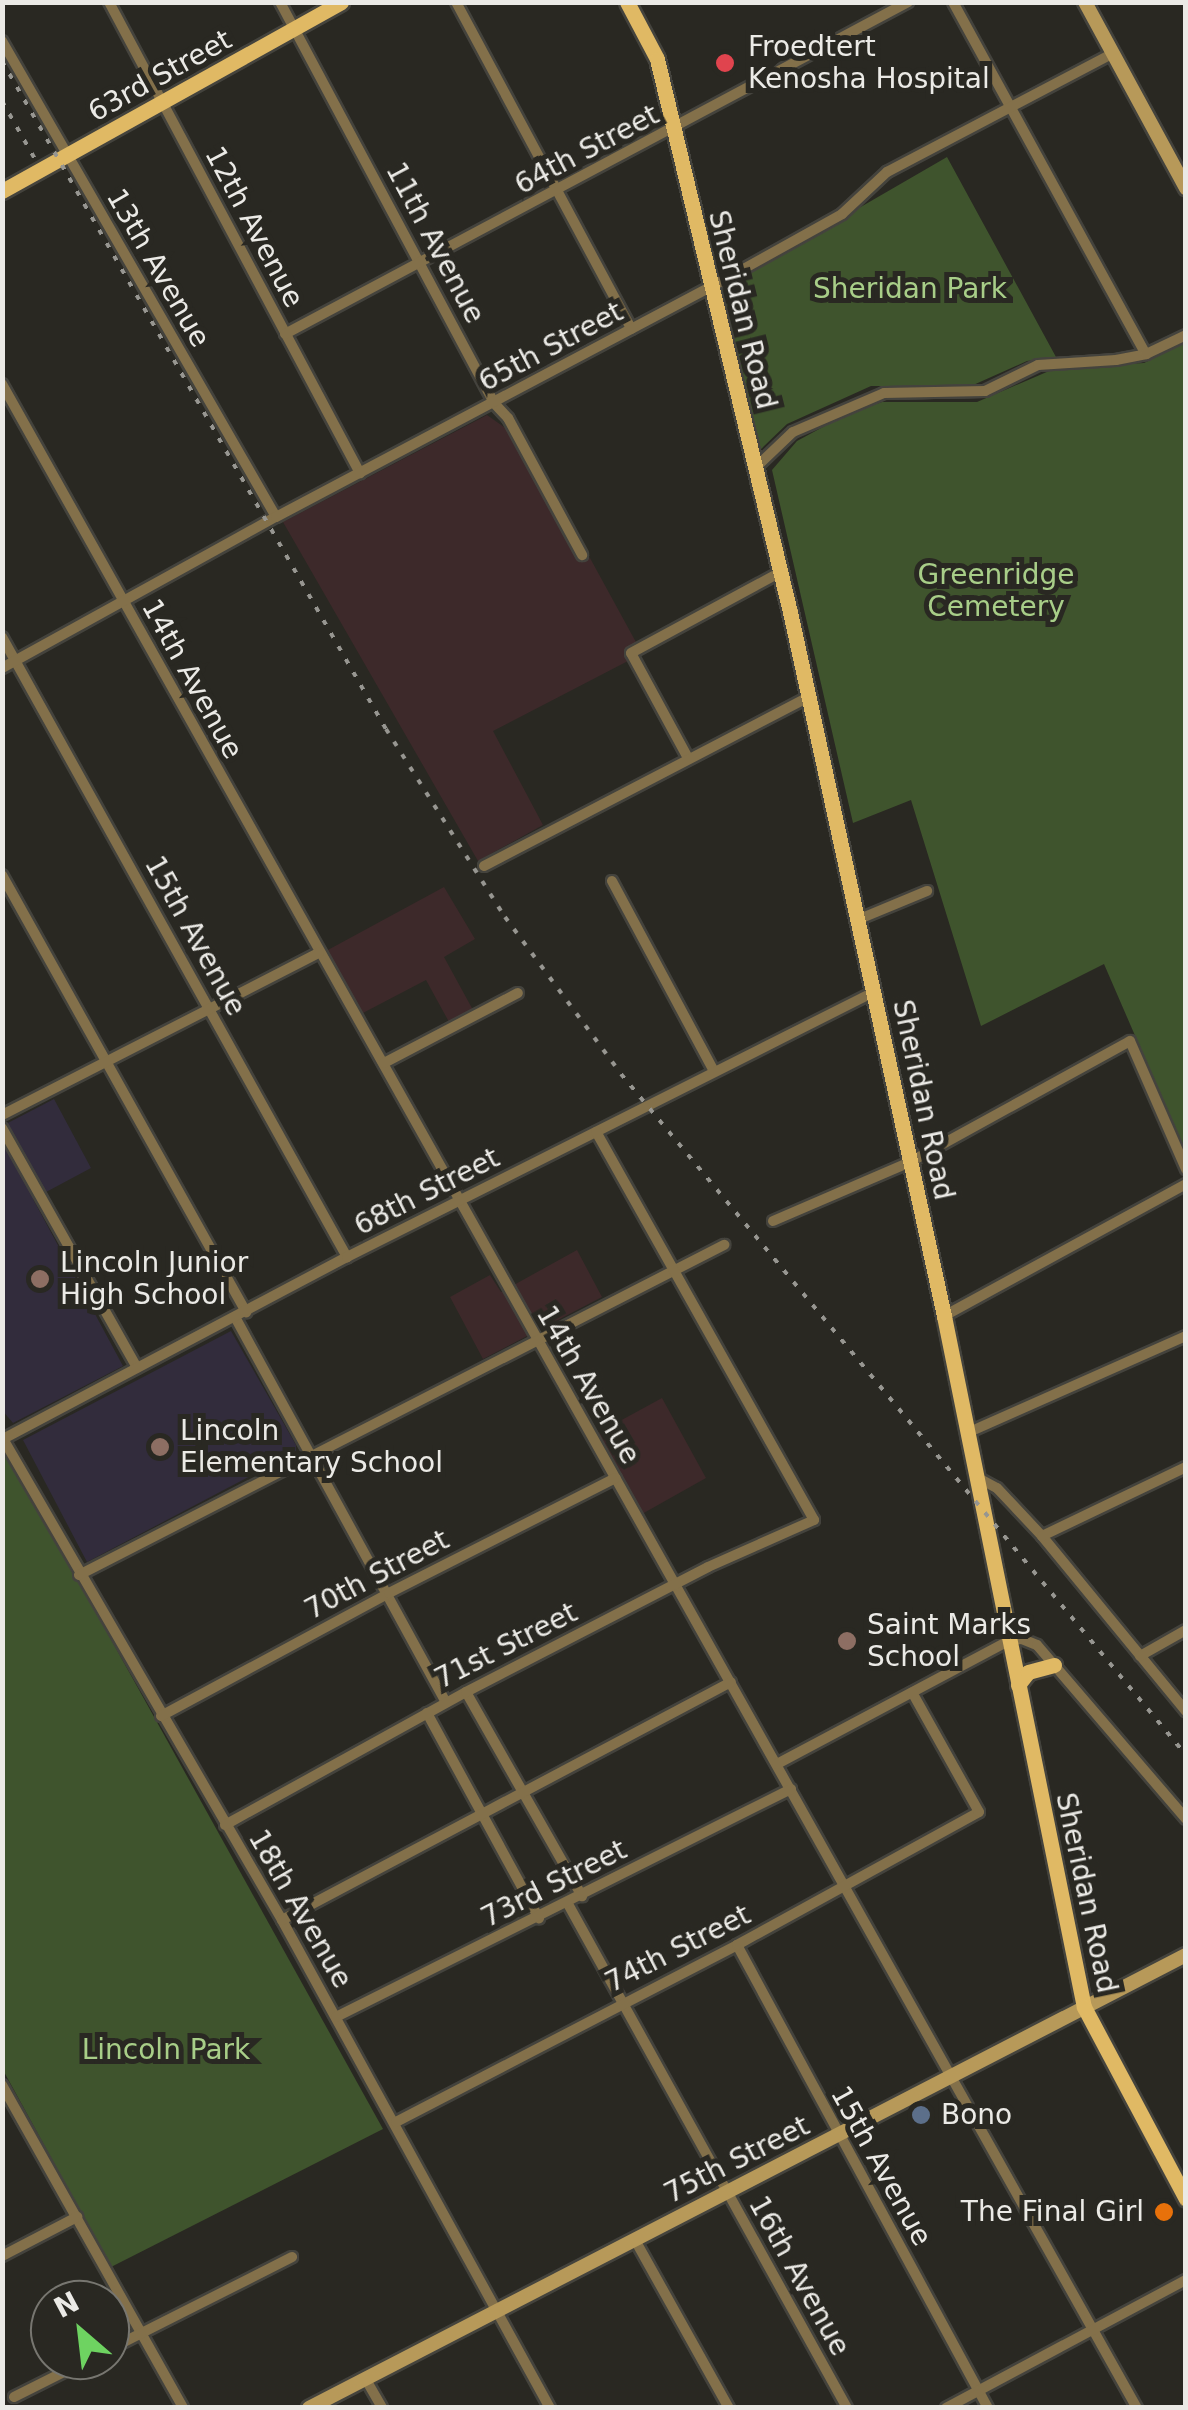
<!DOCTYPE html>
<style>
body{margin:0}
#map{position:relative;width:1188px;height:2410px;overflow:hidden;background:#292822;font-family:"DejaVu Sans",sans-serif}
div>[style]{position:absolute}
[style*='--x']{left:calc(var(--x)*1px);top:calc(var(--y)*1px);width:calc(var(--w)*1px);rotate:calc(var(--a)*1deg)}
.industrial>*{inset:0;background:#3d292a}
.education>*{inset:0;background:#322c3c}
.green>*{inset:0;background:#3f542d}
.roads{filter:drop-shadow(2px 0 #44433d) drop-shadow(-2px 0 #44433d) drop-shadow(0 2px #44433d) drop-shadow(0 -2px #44433d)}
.street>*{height:10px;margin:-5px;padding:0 5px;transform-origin:5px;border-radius:5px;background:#83704a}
.secondary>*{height:14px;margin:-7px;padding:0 7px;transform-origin:7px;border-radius:7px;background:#b79959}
.primary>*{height:15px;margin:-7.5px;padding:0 7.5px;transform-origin:7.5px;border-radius:7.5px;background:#e0b964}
.rail>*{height:4px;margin-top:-2px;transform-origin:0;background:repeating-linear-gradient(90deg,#979691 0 5px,transparent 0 15px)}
.dots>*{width:28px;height:28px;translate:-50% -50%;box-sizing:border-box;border:5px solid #292822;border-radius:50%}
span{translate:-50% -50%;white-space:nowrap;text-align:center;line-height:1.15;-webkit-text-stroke:10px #292822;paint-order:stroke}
.poi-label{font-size:28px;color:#ebeae6}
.left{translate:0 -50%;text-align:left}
.right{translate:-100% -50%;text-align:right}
.street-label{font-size:28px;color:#ebeae6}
.park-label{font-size:28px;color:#a8ce88}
.frame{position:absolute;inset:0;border:5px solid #ebeae6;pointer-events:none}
.north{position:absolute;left:30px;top:2280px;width:100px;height:100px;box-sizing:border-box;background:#292822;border:2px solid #777670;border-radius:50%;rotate:332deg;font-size:28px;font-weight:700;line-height:40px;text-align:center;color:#ebeae6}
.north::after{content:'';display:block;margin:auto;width:35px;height:45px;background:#6ed361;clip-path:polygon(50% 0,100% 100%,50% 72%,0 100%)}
</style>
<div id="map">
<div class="industrial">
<i style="clip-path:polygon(487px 415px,511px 432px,581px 561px,590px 558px,637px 644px,624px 651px,628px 661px,493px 731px,543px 825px,478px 861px,283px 522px)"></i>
<i style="clip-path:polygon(444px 887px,475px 939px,444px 957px,473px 1010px,449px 1022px,426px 980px,361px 1014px,326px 951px)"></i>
<i style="clip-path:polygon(577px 1250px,602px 1297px,483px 1359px,450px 1297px,490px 1275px,501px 1292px)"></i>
<i style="clip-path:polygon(662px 1398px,706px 1478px,642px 1514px,596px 1434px)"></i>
</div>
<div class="education">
<i style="clip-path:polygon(54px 1099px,91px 1168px,33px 1199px,123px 1366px,13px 1423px,2px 1410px,2px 1126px)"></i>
<i style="clip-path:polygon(231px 1331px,296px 1445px,296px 1452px,87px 1562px,23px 1440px)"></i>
</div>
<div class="green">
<i style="clip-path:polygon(947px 157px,1056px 357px,1027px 361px,971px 386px,871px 386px,787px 424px,760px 450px,719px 289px)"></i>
<i style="clip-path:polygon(1185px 343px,1185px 1151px,1104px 964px,981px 1026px,911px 800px,853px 823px,772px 470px,797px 441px,845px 415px,882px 402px,977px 402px,1056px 368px,1144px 363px)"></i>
<i style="clip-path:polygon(3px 1445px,383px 2129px,111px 2267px,3px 2070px)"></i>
</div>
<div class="roads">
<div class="street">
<i style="--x:109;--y:2;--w:534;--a:61.95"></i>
<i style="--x:280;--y:2;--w:455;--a:61.9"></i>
<i style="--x:494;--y:403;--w:21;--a:47"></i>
<i style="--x:508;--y:418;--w:156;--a:61.6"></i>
<i style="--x:456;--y:2;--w:371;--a:61.8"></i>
<i style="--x:953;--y:2;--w:401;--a:61.3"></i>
<i style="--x:2;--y:41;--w:549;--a:60.07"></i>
<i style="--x:285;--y:334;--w:706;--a:-28.05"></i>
<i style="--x:2;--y:384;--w:2321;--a:60.72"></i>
<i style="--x:755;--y:468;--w:52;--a:-43.5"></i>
<i style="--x:793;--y:432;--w:99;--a:-23.2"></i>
<i style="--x:884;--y:393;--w:101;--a:-1.1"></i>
<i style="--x:985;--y:391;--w:59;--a:-26.1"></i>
<i style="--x:1038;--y:365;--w:78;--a:-3.7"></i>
<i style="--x:1116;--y:360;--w:31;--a:-11"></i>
<i style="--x:1146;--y:354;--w:44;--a:-25.4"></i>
<i style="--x:2;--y:637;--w:710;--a:60.91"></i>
<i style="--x:2;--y:668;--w:313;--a:-28.9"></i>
<i style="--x:276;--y:517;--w:492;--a:-27.9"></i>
<i style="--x:711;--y:287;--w:150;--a:-29.1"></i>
<i style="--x:842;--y:214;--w:62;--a:-43"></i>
<i style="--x:887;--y:172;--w:254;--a:-27.7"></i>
<i style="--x:688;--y:758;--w:119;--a:-118.5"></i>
<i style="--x:631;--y:653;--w:170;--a:-28.4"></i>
<i style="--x:484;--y:866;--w:366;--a:-27.5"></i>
<i style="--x:2;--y:875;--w:501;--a:60.82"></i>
<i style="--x:612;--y:881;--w:216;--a:61.8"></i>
<i style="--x:857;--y:920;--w:76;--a:-22.5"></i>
<i style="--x:384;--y:1063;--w:151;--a:-27.6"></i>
<i style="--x:2;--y:1115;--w:356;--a:-27.1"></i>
<i style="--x:2;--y:1128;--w:275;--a:60.6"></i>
<i style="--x:773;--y:1221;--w:149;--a:-23.3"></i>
<i style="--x:910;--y:1162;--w:251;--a:-28.8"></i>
<i style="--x:1130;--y:1041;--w:140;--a:66.4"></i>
<i style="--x:944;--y:1316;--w:276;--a:-28.6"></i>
<i style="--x:235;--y:1317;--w:439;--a:61.3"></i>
<i style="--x:967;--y:1433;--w:240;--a:-23.9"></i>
<i style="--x:2;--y:1437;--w:558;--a:59.9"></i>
<i style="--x:282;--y:1920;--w:557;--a:61.23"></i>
<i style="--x:3;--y:1439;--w:389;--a:-27.9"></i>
<i style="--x:347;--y:1257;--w:590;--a:-26.7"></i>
<i style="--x:978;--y:1478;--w:21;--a:28"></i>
<i style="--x:997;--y:1488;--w:66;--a:46.8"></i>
<i style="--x:1042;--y:1536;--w:227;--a:50.6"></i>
<i style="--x:1042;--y:1536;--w:160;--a:-25.6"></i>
<i style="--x:79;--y:1575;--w:725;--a:-27.1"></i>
<i style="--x:1140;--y:1656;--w:53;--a:-29.5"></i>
<i style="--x:466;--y:1692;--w:235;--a:60.4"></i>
<i style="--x:427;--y:1713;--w:234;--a:61.4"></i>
<i style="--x:161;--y:1716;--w:259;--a:-28.3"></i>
<i style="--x:389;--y:1593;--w:254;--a:-26.9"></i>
<i style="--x:777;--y:1764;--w:264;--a:-28"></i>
<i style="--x:1010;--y:1640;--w:12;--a:-5"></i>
<i style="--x:1022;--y:1639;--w:16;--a:22"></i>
<i style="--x:1037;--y:1645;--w:229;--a:49.4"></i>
<i style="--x:225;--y:1825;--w:275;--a:-28.9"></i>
<i style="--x:466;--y:1692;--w:272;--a:-27.3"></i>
<i style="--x:708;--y:1567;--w:116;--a:-23.9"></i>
<i style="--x:814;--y:1520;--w:445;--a:-119.3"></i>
<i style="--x:568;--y:1904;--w:576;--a:61.03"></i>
<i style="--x:282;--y:1920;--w:508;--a:-27.93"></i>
<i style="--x:737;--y:1945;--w:527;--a:61.54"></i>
<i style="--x:336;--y:2017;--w:509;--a:-26.62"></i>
<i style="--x:2;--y:2085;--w:370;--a:60.7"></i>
<i style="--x:396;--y:2122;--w:384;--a:-27.4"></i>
<i style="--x:737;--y:1945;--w:276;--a:-28.8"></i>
<i style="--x:979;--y:1812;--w:137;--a:-119.2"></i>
<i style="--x:635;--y:2240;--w:193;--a:60.8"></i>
<i style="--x:2;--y:2256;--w:85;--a:-27.5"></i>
<i style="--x:110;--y:2349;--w:204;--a:-26.8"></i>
<i style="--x:365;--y:2378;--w:34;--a:60"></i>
<i style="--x:14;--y:2397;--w:83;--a:-26.6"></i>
<i style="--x:946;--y:2408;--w:272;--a:-28.1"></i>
</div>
<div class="secondary">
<i style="--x:1085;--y:2;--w:212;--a:61.5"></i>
<i style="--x:309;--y:2408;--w:987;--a:-27.32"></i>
</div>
<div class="primary">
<i style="--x:627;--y:2;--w:64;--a:62.2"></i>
<i style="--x:657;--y:59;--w:569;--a:76.48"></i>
<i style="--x:790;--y:612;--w:721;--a:77.66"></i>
<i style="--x:944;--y:1316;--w:705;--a:78.55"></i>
<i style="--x:1084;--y:2007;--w:217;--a:62"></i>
<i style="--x:2;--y:191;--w:388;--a:-29.1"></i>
<i style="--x:1018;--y:1685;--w:16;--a:-52"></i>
<i style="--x:1028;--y:1672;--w:27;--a:-15"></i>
</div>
</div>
<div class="rail">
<i style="--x:2;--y:61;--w:771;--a:60.11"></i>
<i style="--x:386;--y:729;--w:222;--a:57.7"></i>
<i style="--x:505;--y:917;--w:195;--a:53.5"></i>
<i style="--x:621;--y:1074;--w:885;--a:50.32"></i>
<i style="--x:2;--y:101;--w:67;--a:60.4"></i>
</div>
<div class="dots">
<i style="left:725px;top:63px;background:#e0444e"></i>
<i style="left:40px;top:1279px;background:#8d6e63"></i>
<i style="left:160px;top:1447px;background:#8d6e63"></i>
<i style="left:847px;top:1641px;background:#8d6e63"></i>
<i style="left:921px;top:2115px;background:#5c6f8a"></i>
<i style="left:1164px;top:2212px;background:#e8710a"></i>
</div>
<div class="poi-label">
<span class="left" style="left:748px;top:63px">Froedtert<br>Kenosha Hospital</span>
<span class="left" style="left:60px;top:1279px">Lincoln Junior<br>High School</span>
<span class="left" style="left:180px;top:1447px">Lincoln<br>Elementary School</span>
<span class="left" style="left:867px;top:1641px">Saint Marks<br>School</span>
<span class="left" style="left:941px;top:2115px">Bono</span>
<span class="right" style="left:1144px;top:2212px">The Final Girl</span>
</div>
<div class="street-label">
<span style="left:160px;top:76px;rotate:-29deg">63rd Street</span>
<span style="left:587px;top:150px;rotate:-28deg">64th Street</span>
<span style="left:254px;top:227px;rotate:62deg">12th Avenue</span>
<span style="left:435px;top:243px;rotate:62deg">11th Avenue</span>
<span style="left:158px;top:268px;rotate:60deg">13th Avenue</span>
<span style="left:742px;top:310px;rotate:76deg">Sheridan Road</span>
<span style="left:551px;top:347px;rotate:-28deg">65th Street</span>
<span style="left:192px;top:679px;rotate:61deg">14th Avenue</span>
<span style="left:195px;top:936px;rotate:61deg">15th Avenue</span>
<span style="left:923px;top:1100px;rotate:78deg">Sheridan Road</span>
<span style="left:427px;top:1192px;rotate:-27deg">68th Street</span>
<span style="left:588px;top:1385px;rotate:60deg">14th Avenue</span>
<span style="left:377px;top:1575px;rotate:-28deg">70th Street</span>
<span style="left:506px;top:1646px;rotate:-27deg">71st Street</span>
<span style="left:554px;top:1884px;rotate:-27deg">73rd Street</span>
<span style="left:1086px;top:1893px;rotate:78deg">Sheridan Road</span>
<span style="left:300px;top:1909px;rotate:60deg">18th Avenue</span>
<span style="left:678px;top:1949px;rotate:-27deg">74th Street</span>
<span style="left:737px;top:2160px;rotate:-27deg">75th Street</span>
<span style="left:881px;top:2166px;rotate:61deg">15th Avenue</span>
<span style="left:799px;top:2276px;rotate:61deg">16th Avenue</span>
</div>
<div class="park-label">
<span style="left:910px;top:289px">Sheridan Park</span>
<span style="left:996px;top:591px">Greenridge<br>Cemetery</span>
<span style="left:166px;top:2050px">Lincoln Park</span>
</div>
<div class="frame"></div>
<div class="north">N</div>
</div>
